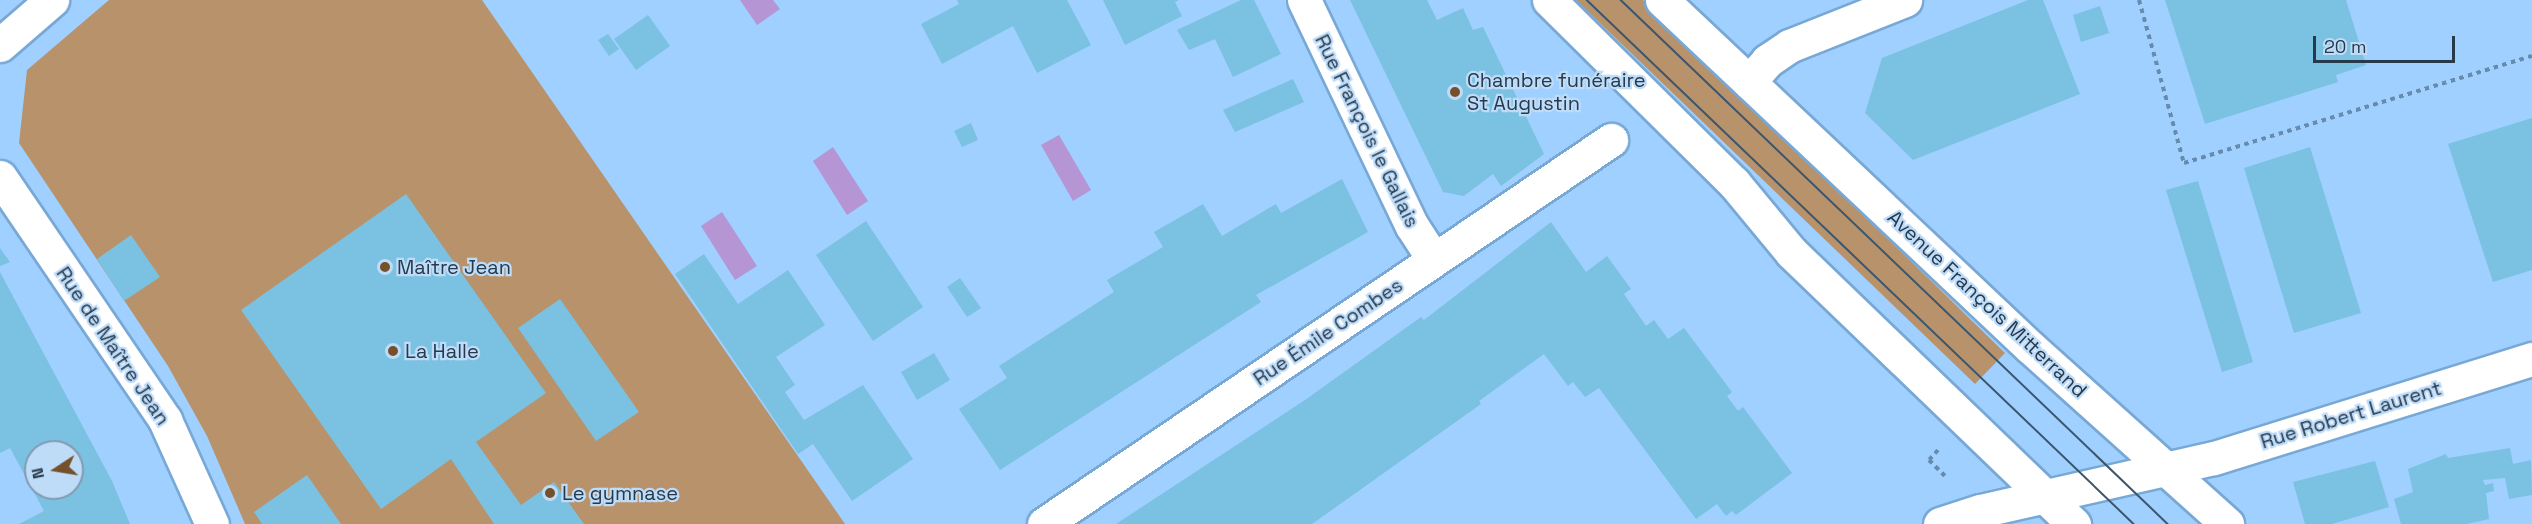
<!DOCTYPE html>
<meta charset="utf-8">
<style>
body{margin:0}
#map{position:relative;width:2532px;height:524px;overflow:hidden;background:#9fd0ff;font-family:"Space Grotesk",sans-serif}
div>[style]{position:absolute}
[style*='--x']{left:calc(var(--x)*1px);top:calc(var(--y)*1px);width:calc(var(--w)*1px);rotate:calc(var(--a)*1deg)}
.green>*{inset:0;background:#b8926a}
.water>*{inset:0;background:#b595d3}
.building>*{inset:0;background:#7bc1e1}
.path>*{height:4px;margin-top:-2px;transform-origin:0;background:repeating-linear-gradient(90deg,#678bac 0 4.5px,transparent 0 9px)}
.roads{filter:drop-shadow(2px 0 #78a8d5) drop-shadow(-2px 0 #78a8d5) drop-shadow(0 2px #78a8d5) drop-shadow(0 -2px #78a8d5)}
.street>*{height:33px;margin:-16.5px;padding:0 16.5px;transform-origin:16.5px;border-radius:16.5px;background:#fff}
.secondary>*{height:33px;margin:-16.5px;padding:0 16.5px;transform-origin:16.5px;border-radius:16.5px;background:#fff}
.tram>*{height:1.5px;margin:-0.75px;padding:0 0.75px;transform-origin:0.75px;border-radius:0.75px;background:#3c566d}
.dots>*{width:16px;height:16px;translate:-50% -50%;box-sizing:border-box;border:3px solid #bedbf8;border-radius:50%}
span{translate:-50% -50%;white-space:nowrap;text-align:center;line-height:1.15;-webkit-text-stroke:4.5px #bedbf8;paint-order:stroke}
.poi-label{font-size:20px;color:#263a4c}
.left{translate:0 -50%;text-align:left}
.street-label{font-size:20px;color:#263a4c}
.north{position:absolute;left:24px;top:440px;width:60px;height:60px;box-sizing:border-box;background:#bedbf8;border:2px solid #819bb3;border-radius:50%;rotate:258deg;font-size:16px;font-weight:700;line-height:24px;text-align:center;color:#263a4c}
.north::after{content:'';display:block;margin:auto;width:21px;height:27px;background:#74512a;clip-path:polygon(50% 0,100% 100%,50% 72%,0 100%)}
.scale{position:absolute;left:2313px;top:36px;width:142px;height:27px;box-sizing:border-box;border:3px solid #263a4c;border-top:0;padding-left:8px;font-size:18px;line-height:21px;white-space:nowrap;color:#263a4c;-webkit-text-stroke:4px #bedbf8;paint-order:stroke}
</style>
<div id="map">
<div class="green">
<i style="clip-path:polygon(109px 0,482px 0,845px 524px,245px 524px,207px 436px,168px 366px,19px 143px,27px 70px)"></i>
<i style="clip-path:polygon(1576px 0,1643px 0,2005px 353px,1975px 384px)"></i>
</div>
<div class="water">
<i style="clip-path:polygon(740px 0,773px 0,780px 9px,757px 25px)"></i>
<i style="clip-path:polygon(1059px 135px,1091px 190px,1073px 201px,1041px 145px)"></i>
<i style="clip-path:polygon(833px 147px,868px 201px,847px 215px,813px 161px)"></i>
<i style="clip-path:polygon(722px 212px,757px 266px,735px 280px,701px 226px)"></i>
</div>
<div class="building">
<i style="clip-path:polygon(957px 0,1067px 0,1091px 45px,1037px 73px,1013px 26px,942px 64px,921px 24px,959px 4px)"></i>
<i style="clip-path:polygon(1103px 0,1179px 0,1175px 2px,1182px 16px,1125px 45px)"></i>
<i style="clip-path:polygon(1241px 0,1254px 0,1281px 54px,1233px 77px,1215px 39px,1189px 50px,1177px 30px)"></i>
<i style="clip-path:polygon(1350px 0,1427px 0,1437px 20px,1463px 8px,1473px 30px,1483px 27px,1544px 154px,1501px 186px,1493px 174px,1464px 196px,1443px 192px)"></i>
<i style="clip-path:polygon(2028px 0,2043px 0,2080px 94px,1913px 160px,1865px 113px,1882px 58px)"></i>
<i style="clip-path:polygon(2165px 0,2346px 0,2366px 65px,2336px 75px,2338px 82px,2205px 124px)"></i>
<i style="clip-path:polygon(2100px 6px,2109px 33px,2081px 42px,2073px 15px)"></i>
<i style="clip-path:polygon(648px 15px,670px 46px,636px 70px,614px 39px)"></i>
<i style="clip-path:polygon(608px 34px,619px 49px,609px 56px,598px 40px)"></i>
<i style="clip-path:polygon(1293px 79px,1304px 102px,1235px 132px,1223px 110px)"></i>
<i style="clip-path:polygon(2532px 118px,2532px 270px,2493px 282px,2448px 144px)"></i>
<i style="clip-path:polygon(971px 123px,978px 140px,962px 147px,954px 131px)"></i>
<i style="clip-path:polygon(2310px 147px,2361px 313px,2294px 333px,2244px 168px)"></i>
<i style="clip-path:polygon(1342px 179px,1368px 232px,1256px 295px,1261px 302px,1000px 470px,959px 409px,1007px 378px,999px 366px,1114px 292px,1107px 280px,1163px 247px,1154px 232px,1203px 204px,1222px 236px,1276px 204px,1281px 213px)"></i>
<i style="clip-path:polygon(2198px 181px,2253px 362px,2222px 372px,2166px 190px)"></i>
<i style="clip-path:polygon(406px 194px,546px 393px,476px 442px,521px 505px,554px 482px,584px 524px,494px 524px,451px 459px,381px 509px,241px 310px)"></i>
<i style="clip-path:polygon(866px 221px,923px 307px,873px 341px,816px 255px)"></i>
<i style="clip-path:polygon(1551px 222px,1586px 272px,1607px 256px,1631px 289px,1624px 294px,1646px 326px,1654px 320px,1668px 339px,1684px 328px,1732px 392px,1727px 396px,1738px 411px,1743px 407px,1792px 473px,1736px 515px,1732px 511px,1726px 516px,1717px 504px,1696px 519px,1599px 388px,1585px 397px,1573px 382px,1568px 386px,1544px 354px,1479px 401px,1481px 404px,1312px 524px,1116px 524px,1305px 400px,1421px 317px,1424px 320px)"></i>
<i style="clip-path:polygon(131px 235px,160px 277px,124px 301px,97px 259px)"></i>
<i style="clip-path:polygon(0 248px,10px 262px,0 266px)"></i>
<i style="clip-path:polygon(704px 254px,738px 304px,788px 270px,825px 325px,776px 357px,795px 385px,785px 392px,804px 420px,863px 385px,913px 459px,852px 501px,813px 444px,798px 454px,675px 274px)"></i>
<i style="clip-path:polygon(evenodd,0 272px,112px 481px,130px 524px,19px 524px,44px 511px,10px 448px,0 453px,0 272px,36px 452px,72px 452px,72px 488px,36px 488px,36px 452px)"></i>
<i style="clip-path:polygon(960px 278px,981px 308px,967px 317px,947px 287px)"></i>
<i style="clip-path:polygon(560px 299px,639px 412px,596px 441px,518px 328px)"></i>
<i style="clip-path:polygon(934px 353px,950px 380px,917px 400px,901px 372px)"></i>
<i style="clip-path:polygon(2510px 448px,2513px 464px,2531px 460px,2532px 495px,2509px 499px,2505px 478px,2483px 480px,2485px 485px,2493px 483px,2494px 491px,2486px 493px,2489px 519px,2467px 524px,2401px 524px,2394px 499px,2413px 492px,2408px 469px,2446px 454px,2448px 458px)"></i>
<i style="clip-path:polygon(2375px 461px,2389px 507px,2332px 524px,2305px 524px,2293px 482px)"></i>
<i style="clip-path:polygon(307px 475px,341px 524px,262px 524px,254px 512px)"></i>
</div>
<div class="path">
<i style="--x:2139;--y:0;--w:169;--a:74.6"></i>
<i style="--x:2184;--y:163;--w:364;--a:-17.1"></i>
<i style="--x:1938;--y:450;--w:13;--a:132"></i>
<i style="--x:1929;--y:460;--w:24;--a:45"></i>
</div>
<div class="roads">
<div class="street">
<i style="--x:1304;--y:0;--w:250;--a:64.5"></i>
<i style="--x:1412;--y:226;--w:40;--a:57.1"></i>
<i style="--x:0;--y:45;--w:69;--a:-40.9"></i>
<i style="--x:1749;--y:82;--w:28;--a:-49"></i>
<i style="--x:1767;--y:61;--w:27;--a:-34"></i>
<i style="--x:1789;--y:46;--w:125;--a:-21.6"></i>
<i style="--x:0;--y:177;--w:294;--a:55.8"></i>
<i style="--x:165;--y:420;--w:114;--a:65.7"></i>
<i style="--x:1044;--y:524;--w:685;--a:-34.11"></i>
</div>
<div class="secondary">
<i style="--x:1549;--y:0;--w:260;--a:44.7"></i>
<i style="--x:1734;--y:183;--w:89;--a:50.4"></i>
<i style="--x:1791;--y:252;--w:393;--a:43.9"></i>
<i style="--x:1662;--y:0;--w:506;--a:43.32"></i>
<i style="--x:2030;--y:347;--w:265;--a:41.9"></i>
<i style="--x:1940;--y:524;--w:42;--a:-18"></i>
<i style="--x:1980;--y:511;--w:240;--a:-12.8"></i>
<i style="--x:2214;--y:458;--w:333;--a:-17.3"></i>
</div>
</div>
<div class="tram">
<i style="--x:1587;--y:0;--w:757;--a:43.77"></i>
<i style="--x:1621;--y:0;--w:757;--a:43.77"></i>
</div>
<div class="dots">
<i style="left:1455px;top:92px;background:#74512a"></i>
<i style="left:385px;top:267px;background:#74512a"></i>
<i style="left:393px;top:351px;background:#74512a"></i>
<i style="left:550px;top:493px;background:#74512a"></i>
</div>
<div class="poi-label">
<span class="left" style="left:1467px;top:92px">Chambre funéraire<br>St Augustin</span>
<span class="left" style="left:397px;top:267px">Maître Jean</span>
<span class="left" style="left:405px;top:351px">La Halle</span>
<span class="left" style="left:562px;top:493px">Le gymnase</span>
</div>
<div class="street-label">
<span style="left:1367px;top:131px;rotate:64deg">Rue François le Gallais</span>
<span style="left:1987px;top:304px;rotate:43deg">Avenue François Mitterrand</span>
<span style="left:1328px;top:332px;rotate:-34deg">Rue Émile Combes</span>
<span style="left:113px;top:346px;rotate:56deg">Rue de Maître Jean</span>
<span style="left:2351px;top:415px;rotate:-17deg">Rue Robert Laurent</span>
</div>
<div class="north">N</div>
<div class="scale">20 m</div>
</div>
